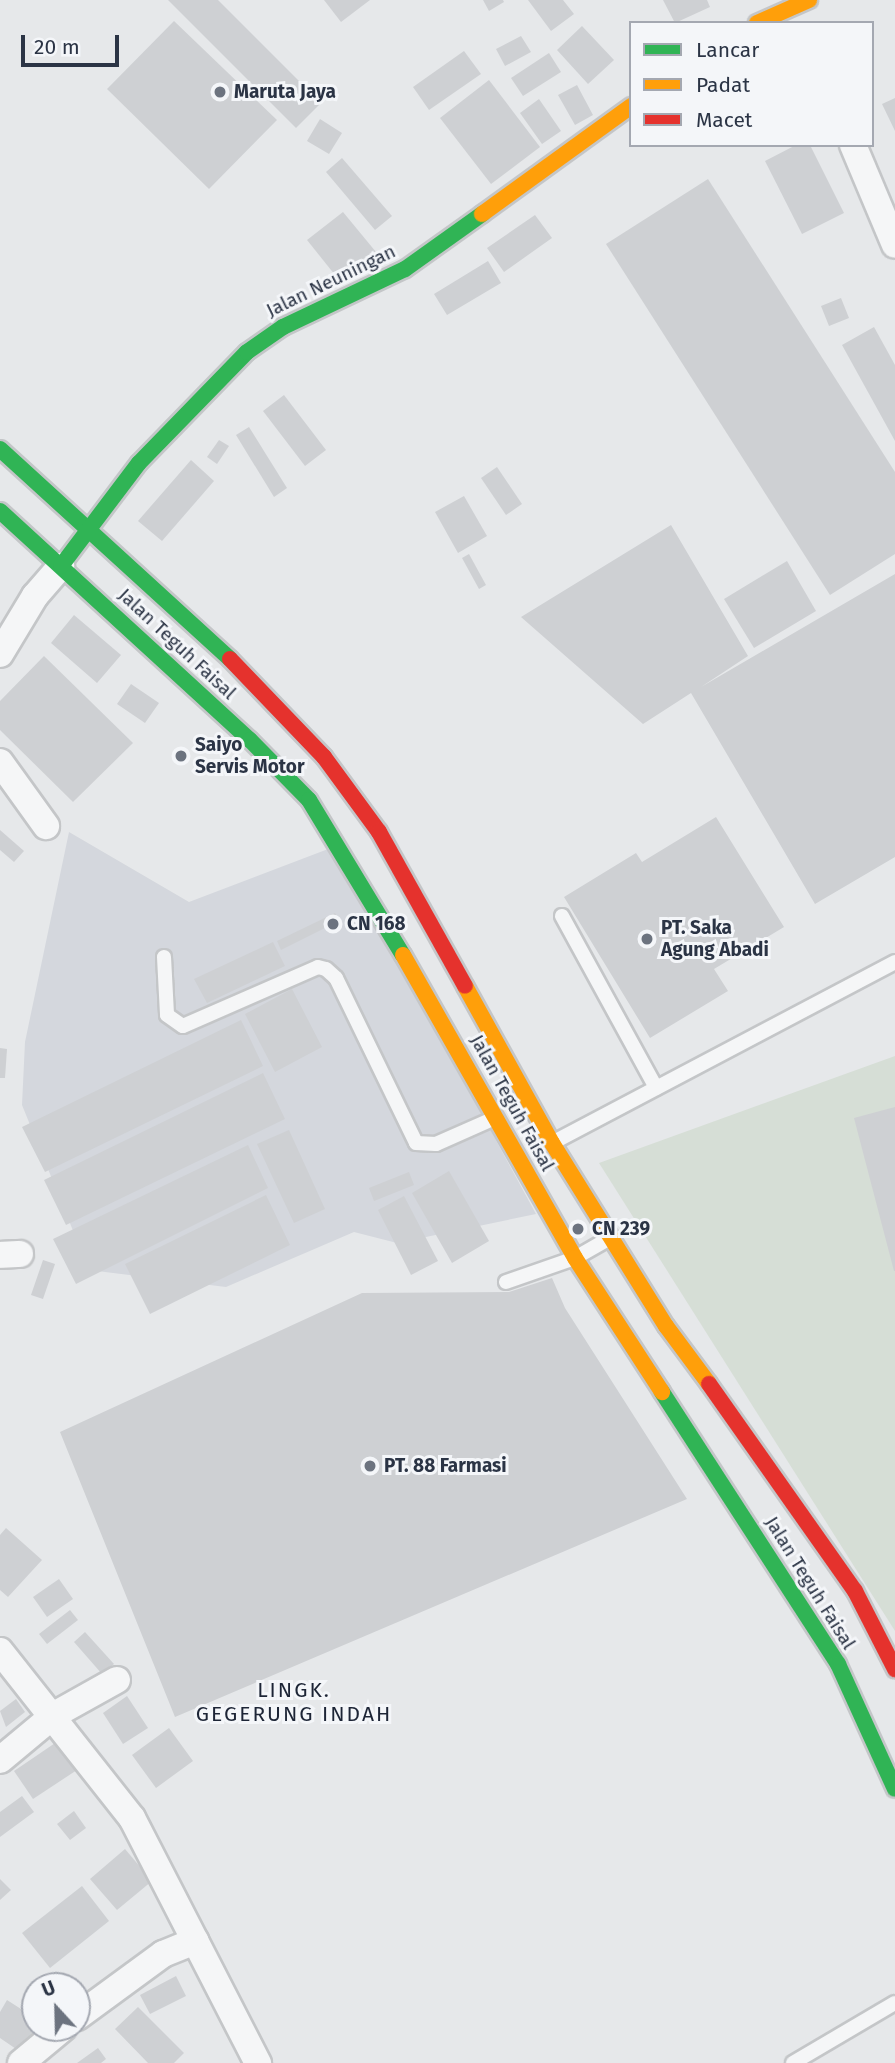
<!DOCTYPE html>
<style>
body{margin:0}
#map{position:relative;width:895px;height:2063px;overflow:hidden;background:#e6e8ea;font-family:"Fira Sans",sans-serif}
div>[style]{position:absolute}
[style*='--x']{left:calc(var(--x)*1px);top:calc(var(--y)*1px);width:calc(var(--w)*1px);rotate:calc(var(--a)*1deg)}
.built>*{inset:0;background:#d4d7dd}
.green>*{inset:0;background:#d6ded6}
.building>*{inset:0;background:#ced0d3}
.roads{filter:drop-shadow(2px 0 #c4c6c8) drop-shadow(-2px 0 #c4c6c8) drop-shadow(0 2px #c4c6c8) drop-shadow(0 -2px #c4c6c8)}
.lane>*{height:14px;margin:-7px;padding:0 7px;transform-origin:7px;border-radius:7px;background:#f5f6f7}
.street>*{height:26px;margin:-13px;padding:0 13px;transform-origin:13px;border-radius:13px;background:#f5f6f7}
.fast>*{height:16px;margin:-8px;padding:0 8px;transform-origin:8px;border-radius:8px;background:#30b455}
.slow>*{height:16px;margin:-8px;padding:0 8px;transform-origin:8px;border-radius:8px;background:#ff9f0a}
.jam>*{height:16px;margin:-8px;padding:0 8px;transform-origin:8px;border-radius:8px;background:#e5322d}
.dots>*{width:19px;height:19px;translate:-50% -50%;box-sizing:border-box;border:4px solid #f4f6f9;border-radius:50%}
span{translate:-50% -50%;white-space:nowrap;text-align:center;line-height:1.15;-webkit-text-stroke:6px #f4f6f9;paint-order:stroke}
.poi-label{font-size:19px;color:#2b3445;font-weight:700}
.left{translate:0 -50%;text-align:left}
.street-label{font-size:19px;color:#2b3445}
.neighbourhood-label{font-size:21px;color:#1d2536;letter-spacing:2px}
.legend{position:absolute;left:629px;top:21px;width:245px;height:126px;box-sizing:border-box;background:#f4f6f9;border:2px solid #a4a8b1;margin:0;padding:9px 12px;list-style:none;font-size:21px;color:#2b3445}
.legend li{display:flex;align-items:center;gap:14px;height:35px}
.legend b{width:35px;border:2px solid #a4a8b1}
.north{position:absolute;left:21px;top:1972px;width:70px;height:70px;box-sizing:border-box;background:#f4f6f9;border:2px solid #a4a8b1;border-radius:50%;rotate:338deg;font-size:19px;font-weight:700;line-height:28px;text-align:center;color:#2b3445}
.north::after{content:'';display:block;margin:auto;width:24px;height:32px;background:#6c737f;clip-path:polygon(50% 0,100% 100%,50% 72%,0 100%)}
.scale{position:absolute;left:21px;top:35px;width:98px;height:32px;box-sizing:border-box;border:4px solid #2b3445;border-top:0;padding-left:9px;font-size:21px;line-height:24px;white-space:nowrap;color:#2b3445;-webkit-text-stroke:5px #f4f6f9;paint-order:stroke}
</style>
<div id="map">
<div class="built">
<i style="clip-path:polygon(69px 832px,189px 902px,336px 846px,536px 1214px,397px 1243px,354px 1232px,226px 1287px,89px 1270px,22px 1105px,25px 1042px)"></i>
</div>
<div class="green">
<i style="clip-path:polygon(895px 1056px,895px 1631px,599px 1163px)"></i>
</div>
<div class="building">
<i style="clip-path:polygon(168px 0,218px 0,321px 103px,296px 128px)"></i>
<i style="clip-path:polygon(324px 0,370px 0,341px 22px)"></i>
<i style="clip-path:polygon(483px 0,503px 0,504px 2px,489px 11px)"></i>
<i style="clip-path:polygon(528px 0,563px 0,574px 14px,551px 31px)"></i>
<i style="clip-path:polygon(663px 0,707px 0,710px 7px,675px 23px)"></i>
<i style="clip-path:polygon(174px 21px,277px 120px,209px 189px,107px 89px)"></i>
<i style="clip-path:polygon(582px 26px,614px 60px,588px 84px,557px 50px)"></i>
<i style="clip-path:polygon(521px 36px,531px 52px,505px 66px,496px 49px)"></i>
<i style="clip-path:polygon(464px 51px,481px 74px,429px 110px,413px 87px)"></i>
<i style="clip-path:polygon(549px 53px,561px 72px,523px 96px,511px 78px)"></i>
<i style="clip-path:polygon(489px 80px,540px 147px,491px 184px,440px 118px)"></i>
<i style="clip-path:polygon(577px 85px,593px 115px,575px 125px,558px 95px)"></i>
<i style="clip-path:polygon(895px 98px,895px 131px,882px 104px)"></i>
<i style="clip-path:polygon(539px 99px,561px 131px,542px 144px,520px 113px)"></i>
<i style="clip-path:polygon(320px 119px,342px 133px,329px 154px,307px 141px)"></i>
<i style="clip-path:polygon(796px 145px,810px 145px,844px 213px,802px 234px,765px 161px)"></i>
<i style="clip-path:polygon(342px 158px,392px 216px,375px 230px,326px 172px)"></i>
<i style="clip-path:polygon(708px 179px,895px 472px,895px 554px,830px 595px,606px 244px)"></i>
<i style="clip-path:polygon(343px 212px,376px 252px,339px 280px,307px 240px)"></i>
<i style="clip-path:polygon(535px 215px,552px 238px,504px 272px,487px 248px)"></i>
<i style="clip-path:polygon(488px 261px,501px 283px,447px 315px,434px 294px)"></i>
<i style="clip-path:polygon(841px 298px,849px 318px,829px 326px,821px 306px)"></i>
<i style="clip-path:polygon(874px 327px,895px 365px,895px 441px,842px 345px)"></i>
<i style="clip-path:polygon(284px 395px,326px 450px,305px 466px,263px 411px)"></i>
<i style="clip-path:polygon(249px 427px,287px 488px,274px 497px,236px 435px)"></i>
<i style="clip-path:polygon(219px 440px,229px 446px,217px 464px,207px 457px)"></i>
<i style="clip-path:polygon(191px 460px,214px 481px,162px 541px,138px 521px)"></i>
<i style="clip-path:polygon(497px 467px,522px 504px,506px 515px,481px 478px)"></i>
<i style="clip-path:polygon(464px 496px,487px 536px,458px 553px,435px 512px)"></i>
<i style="clip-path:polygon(671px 525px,748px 656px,701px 687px,895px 574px,895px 857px,815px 904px,691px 693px,643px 724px,521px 617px)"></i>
<i style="clip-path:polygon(469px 554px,486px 585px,479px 589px,462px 558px)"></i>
<i style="clip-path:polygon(787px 561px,816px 611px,754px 648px,724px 599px)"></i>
<i style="clip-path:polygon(74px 615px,121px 655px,97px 683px,51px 643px)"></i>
<i style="clip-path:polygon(44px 656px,133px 743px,73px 802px,0 730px,0 701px)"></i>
<i style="clip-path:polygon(131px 684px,159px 703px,145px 723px,117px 704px)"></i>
<i style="clip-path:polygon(716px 817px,784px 927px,714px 969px,728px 991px,650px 1038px,564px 897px,636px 853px,642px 862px)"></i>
<i style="clip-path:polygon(0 830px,24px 851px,14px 862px,0 850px)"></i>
<i style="clip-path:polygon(335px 913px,339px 921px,281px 950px,277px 941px)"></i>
<i style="clip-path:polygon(273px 942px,285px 966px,207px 1003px,194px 979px)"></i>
<i style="clip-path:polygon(292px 989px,322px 1047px,275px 1072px,245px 1014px)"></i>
<i style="clip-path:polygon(241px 1020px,263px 1066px,45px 1172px,22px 1127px)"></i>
<i style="clip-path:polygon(0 1048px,7px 1049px,5px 1078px,0 1078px)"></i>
<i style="clip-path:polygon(263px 1073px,285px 1119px,66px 1225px,44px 1180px)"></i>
<i style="clip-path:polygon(895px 1107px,895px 1271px,894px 1271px,854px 1118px)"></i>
<i style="clip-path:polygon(289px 1130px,325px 1209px,294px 1223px,257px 1144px)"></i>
<i style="clip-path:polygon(248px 1145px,268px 1188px,76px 1284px,53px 1239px)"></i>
<i style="clip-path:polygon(449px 1171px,489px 1241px,452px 1263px,412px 1193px)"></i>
<i style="clip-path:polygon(409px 1172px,414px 1185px,374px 1201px,369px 1188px)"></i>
<i style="clip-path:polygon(266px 1195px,290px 1245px,150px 1314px,125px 1264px)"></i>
<i style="clip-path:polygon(404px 1196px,438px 1261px,411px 1275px,378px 1210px)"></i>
<i style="clip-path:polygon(43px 1260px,55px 1264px,43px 1299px,31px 1295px)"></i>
<i style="clip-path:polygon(552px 1278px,565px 1308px,687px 1499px,175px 1717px,60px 1432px,362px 1293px,509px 1292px)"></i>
<i style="clip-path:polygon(6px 1528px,42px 1560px,8px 1597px,0 1590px,0 1535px)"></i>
<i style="clip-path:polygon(59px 1579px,73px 1599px,47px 1617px,33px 1597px)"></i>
<i style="clip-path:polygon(70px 1610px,78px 1620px,47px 1644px,39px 1634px)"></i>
<i style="clip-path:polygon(85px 1632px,114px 1664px,102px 1674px,74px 1642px)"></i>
<i style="clip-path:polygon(127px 1696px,148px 1728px,123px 1744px,103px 1713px)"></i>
<i style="clip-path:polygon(16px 1699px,25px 1712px,6px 1727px,0 1711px)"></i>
<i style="clip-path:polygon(169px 1728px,193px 1761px,156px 1788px,132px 1755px)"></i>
<i style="clip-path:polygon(61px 1739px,80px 1768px,33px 1799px,14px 1771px)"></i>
<i style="clip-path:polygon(22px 1796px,34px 1812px,0 1837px,0 1812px)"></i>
<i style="clip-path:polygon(74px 1811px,86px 1828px,70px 1840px,57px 1824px)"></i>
<i style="clip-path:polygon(125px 1849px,152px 1881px,117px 1910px,90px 1879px)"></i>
<i style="clip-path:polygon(0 1879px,11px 1890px,0 1900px)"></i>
<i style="clip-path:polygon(82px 1886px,109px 1921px,50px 1968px,22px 1933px)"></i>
<i style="clip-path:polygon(176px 1976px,186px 1996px,150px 2014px,140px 1995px)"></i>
<i style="clip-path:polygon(7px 2000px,35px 2018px,35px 2028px,39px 2028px,22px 2053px,0 2038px,0 2012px)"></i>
<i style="clip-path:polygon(138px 2007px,184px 2053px,174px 2063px,148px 2063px,115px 2029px)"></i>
<i style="clip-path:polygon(98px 2048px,106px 2059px,101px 2063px,77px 2063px)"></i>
</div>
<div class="roads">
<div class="lane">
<i style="--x:562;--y:916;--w:196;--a:61.3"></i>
<i style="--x:164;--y:957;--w:58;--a:87"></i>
<i style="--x:167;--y:1015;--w:19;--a:35"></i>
<i style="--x:183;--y:1026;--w:147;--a:-23.6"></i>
<i style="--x:318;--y:967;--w:8;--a:14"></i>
<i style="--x:326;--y:969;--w:13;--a:42"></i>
<i style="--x:336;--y:978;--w:183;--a:64.1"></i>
<i style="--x:416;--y:1143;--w:20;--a:3"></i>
<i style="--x:436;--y:1144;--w:64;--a:-23.8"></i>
<i style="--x:552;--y:1143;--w:388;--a:-27.8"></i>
<i style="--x:506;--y:1282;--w:73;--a:-19.2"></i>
<i style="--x:575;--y:1258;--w:40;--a:-29.7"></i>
<i style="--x:793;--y:2063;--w:118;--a:-30.5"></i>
</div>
<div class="street">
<i style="--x:853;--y:145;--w:108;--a:67.2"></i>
<i style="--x:0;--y:654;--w:68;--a:-58.9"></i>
<i style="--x:35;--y:596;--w:40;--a:-49"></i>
<i style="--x:0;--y:762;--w:79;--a:54.3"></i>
<i style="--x:0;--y:1255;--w:20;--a:-3"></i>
<i style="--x:0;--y:1651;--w:213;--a:51.7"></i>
<i style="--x:132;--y:1818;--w:276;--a:62.8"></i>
<i style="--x:0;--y:1760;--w:70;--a:-39.8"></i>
<i style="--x:54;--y:1715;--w:72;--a:-29.1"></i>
<i style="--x:77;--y:2017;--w:107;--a:-36.2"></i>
<i style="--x:163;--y:1954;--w:35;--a:-22"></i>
<i style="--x:21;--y:2063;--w:55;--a:-39.8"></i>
</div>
<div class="fast">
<i style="--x:0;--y:449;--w:311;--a:42.4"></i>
<i style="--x:0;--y:511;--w:339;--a:42.5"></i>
<i style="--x:250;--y:740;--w:84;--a:45.5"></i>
<i style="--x:309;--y:800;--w:181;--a:58.8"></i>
<i style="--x:61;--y:566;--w:129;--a:-52.9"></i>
<i style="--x:139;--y:463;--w:155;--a:-45.8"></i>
<i style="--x:247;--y:352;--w:44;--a:-34.8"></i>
<i style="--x:283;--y:327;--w:135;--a:-25.4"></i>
<i style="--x:405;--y:269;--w:95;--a:-35.5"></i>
<i style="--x:662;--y:1392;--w:324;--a:57.1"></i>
<i style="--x:838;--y:1664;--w:137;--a:65.5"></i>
</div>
<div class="slow">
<i style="--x:757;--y:23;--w:57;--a:-23.9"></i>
<i style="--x:482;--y:214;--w:184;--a:-35.9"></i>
<i style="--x:403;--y:955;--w:348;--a:60.4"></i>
<i style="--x:575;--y:1258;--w:160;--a:57"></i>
<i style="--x:465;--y:986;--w:179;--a:61"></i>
<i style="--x:552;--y:1143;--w:216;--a:58.1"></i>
<i style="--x:666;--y:1326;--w:72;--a:53.4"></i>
</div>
<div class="jam">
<i style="--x:230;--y:659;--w:136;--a:46.2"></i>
<i style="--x:324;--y:757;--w:93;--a:53.7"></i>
<i style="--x:379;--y:832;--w:176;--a:60.8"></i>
<i style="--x:709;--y:1384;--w:253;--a:54.8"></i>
<i style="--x:855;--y:1591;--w:88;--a:62.9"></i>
</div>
</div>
<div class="dots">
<i style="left:220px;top:92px;background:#6c737f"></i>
<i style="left:181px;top:756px;background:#6c737f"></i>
<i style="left:333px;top:924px;background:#6c737f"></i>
<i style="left:647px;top:939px;background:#6c737f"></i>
<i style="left:578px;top:1229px;background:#6c737f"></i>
<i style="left:370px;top:1466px;background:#6c737f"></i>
</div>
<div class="poi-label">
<span class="left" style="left:234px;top:92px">Maruta Jaya</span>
<span class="left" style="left:195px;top:756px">Saiyo<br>Servis Motor</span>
<span class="left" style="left:347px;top:924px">CN 168</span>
<span class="left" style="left:661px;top:939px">PT. Saka<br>Agung Abadi</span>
<span class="left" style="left:592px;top:1229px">CN 239</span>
<span class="left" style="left:384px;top:1466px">PT. 88 Farmasi</span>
</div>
<div class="street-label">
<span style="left:331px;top:281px;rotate:-26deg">Jalan Neuningan</span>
<span style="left:177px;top:644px;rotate:43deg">Jalan Teguh Faisal</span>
<span style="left:512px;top:1103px;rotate:61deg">Jalan Teguh Faisal</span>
<span style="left:810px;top:1583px;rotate:58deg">Jalan Teguh Faisal</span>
</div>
<div class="neighbourhood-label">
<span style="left:294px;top:1702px">LINGK.<br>GEGERUNG INDAH</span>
</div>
<ul class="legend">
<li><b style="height:9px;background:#30b455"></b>Lancar</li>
<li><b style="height:9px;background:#ff9f0a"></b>Padat</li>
<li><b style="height:9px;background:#e5322d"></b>Macet</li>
</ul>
<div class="north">U</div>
<div class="scale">20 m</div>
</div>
